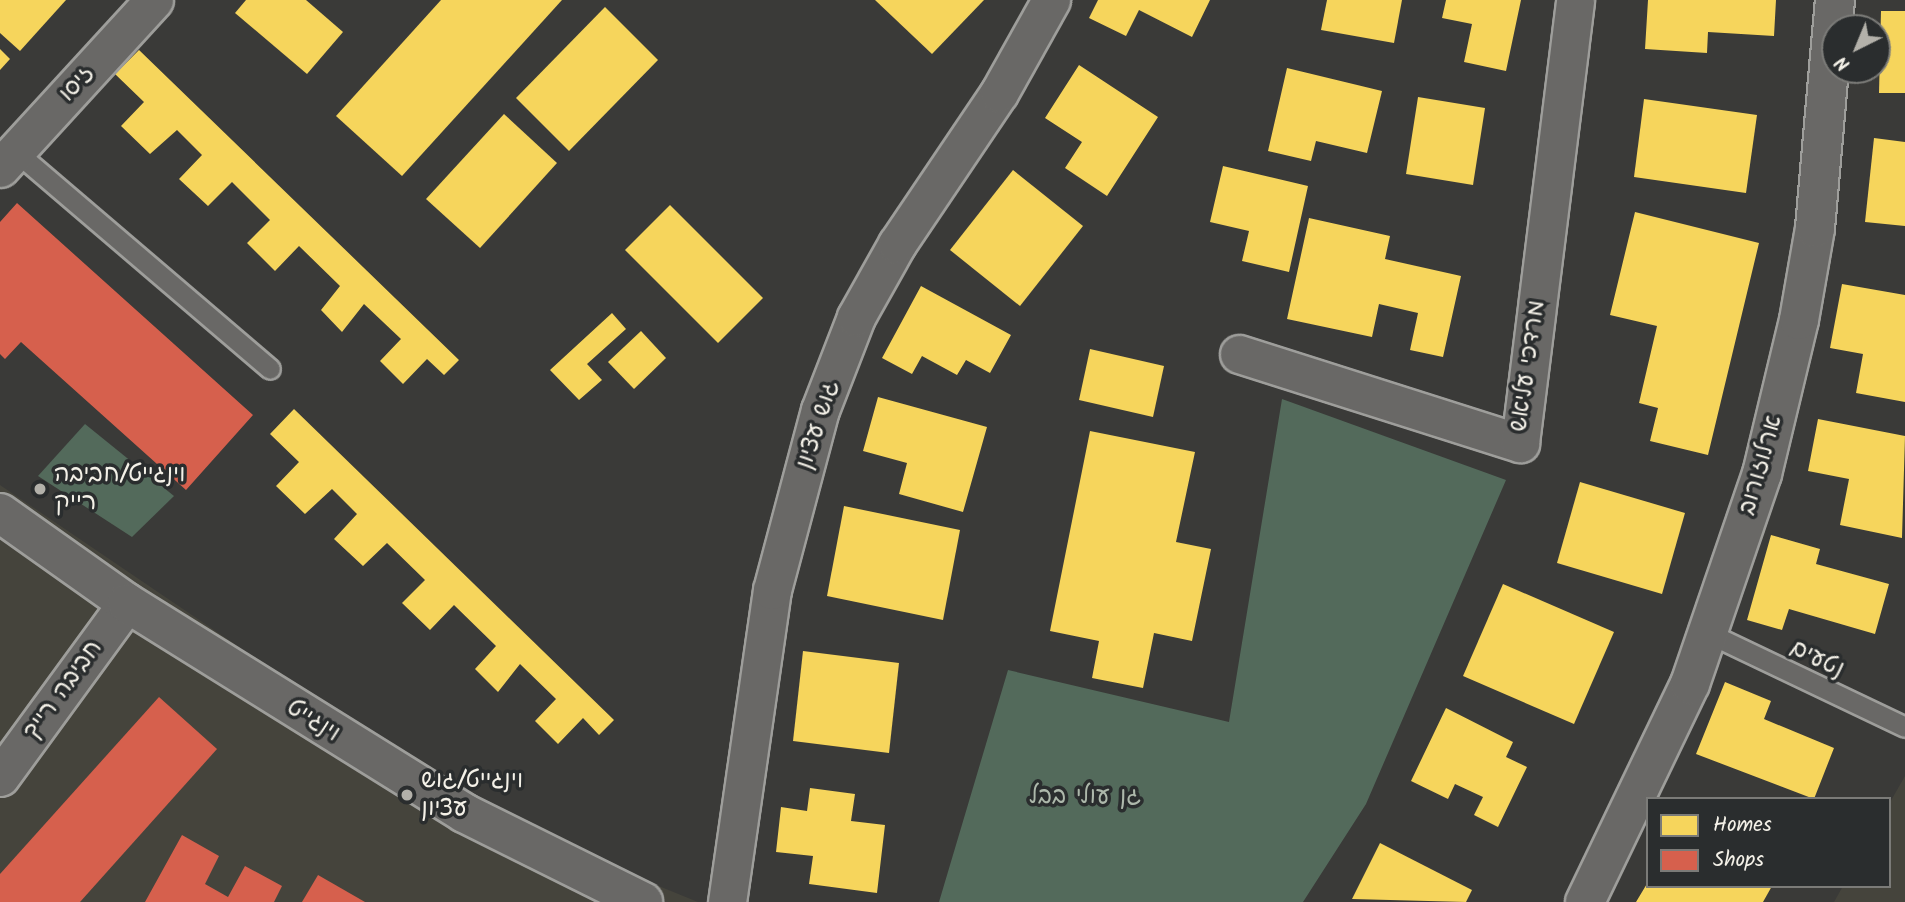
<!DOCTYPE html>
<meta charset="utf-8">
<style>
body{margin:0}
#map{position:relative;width:1905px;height:902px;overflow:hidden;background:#3a3a38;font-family:Kalam,"Playpen Sans Hebrew",sans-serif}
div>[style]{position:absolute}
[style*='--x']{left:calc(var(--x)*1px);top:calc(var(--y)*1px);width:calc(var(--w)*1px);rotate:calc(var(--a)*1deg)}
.built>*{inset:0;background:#45443c}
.green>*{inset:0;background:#536a5b}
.homes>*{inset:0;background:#f6d55c}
.shops>*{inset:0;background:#d6604d}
.roads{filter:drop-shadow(2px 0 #9e9e9b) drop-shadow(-2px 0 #9e9e9b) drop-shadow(0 2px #9e9e9b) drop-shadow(0 -2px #9e9e9b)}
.lane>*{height:19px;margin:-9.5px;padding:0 9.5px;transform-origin:9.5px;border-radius:9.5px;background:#696866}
.street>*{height:37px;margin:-18.5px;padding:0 18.5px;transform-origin:18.5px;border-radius:18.5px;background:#696866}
.secondary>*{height:38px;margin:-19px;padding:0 19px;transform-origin:19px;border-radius:19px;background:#696866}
.dots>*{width:19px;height:19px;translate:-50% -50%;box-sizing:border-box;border:4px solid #2a2d2e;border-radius:50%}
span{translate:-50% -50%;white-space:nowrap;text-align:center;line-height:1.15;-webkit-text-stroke:7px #2a2d2e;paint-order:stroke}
.street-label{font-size:24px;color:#f4f1e8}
.poi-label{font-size:24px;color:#f4f1e8}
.left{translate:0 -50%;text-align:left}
.park-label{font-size:24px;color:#adb8ab}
.legend{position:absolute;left:1646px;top:797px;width:245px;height:91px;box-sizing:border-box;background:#2a2d2e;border:2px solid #7b7b78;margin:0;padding:9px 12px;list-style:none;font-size:21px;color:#f4f1e8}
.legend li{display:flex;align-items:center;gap:14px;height:35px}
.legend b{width:35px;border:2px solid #7b7b78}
.north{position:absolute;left:1821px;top:14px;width:70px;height:70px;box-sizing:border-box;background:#2a2d2e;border:2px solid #7b7b78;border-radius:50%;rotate:223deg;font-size:19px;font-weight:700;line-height:28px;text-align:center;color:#f4f1e8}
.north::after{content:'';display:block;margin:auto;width:24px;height:32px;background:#b3b1aa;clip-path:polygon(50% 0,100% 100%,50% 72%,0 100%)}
</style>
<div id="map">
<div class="built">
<i style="clip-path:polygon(0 485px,245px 651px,492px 805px,612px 867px,698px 902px,0 902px)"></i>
<i style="clip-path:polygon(1905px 776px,1905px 902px,1834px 902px,1843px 886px,1889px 886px,1889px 804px)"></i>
</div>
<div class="green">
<i style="clip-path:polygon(1282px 399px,1506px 480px,1366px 804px,1303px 902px,939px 902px,1008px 670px,1229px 722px)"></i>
<i style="clip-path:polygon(85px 424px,174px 496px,132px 537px,38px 476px)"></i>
</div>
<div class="homes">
<i style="clip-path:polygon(0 0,66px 0,20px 51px,0 33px)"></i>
<i style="clip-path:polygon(246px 0,306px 0,343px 32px,307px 74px,235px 13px)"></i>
<i style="clip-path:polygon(441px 0,562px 0,402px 176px,336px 116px)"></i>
<i style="clip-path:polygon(875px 0,984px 0,932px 54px)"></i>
<i style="clip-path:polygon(1098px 0,1210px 0,1192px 37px,1139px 10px,1126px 36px,1089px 18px)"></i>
<i style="clip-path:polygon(1327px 0,1402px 0,1394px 43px,1321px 30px)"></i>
<i style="clip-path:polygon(1446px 0,1521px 0,1506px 71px,1464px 62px,1472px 24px,1442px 18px)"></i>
<i style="clip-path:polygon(1648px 0,1776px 0,1774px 36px,1708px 32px,1707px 53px,1645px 49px)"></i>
<i style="clip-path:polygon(605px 7px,658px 60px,569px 151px,516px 98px)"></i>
<i style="clip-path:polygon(1881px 11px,1905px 11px,1905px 93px,1879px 93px)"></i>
<i style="clip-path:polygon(0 49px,10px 59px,0 70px)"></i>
<i style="clip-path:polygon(139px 50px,459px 360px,444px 375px,427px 359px,403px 384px,380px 361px,401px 339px,364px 304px,342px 332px,321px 310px,340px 286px,299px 246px,275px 271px,247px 243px,270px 220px,232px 182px,208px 206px,179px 179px,202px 155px,177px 130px,150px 154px,121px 126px,144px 102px,115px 74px)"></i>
<i style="clip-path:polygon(1079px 65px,1158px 117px,1107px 196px,1065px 168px,1082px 142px,1045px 118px)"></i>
<i style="clip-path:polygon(1287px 68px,1382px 91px,1367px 153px,1316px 141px,1311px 161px,1268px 151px)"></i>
<i style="clip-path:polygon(1418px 97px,1485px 108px,1473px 185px,1406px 174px)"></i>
<i style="clip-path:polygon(1644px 99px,1757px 115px,1746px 193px,1634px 177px)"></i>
<i style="clip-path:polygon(504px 114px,557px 163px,480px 248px,426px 199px)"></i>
<i style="clip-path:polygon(1874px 138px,1905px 142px,1905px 226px,1865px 222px)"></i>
<i style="clip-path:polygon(1223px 166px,1308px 186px,1289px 272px,1242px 261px,1249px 231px,1210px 222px)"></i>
<i style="clip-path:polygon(1013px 170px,1083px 226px,1020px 306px,950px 250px)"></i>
<i style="clip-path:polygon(670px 205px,763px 298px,718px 343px,625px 250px)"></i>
<i style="clip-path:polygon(1635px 212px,1759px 243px,1708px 455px,1650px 441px,1658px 408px,1639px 403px,1657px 326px,1610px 315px)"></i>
<i style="clip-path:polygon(1309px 218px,1390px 236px,1385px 259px,1461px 276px,1443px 357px,1410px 350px,1418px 313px,1379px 304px,1372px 337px,1287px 319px)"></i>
<i style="clip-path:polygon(1842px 284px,1905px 295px,1905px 402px,1856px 393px,1863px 354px,1830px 348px)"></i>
<i style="clip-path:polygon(921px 286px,1011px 335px,990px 373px,966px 360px,957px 375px,922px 356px,912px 374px,882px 358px)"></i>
<i style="clip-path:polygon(612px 313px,626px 329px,587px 364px,602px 380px,579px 400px,550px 370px)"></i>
<i style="clip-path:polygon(641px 331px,666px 358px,634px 389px,608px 362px)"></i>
<i style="clip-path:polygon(1090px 349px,1164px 366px,1153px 417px,1079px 400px)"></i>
<i style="clip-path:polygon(878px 397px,987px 427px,963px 512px,899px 494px,907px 463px,863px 451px)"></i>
<i style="clip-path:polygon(294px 409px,614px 720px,599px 735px,583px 718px,558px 744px,535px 721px,556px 699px,520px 664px,498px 692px,475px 669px,496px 646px,454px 605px,430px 630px,402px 603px,425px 580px,387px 543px,363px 566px,334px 539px,357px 514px,332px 489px,305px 514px,276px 486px,299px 462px,270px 434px)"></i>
<i style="clip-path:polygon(1818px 419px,1905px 436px,1902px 538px,1840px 525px,1849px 479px,1808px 471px)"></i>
<i style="clip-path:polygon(1090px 431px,1195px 452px,1176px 542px,1211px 549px,1192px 641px,1154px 633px,1143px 688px,1092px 678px,1099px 641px,1050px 631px)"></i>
<i style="clip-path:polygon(1580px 482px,1685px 513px,1662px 594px,1557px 563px)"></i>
<i style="clip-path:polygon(844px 506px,960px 530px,943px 620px,827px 596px)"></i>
<i style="clip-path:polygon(1771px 535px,1820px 549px,1816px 564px,1889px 584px,1875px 634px,1789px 609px,1782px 630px,1747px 620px)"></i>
<i style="clip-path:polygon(1503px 584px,1614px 632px,1574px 724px,1463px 676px)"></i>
<i style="clip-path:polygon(803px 651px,899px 663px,889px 753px,793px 741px)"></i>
<i style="clip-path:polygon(1725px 682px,1771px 701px,1764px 719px,1834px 748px,1814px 799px,1696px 754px)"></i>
<i style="clip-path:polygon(1446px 708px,1513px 742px,1506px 757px,1527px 767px,1498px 827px,1474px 815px,1483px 797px,1455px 784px,1448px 799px,1411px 781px)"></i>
<i style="clip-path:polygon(810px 788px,855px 794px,851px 821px,885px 825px,877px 893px,809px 884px,813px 856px,776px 852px,781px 807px,807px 811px)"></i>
<i style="clip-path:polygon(1380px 843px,1472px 890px,1466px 902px,1352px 899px)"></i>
<i style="clip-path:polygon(1648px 882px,1648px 886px,1772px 886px,1763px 902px,1636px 902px)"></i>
</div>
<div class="shops">
<i style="clip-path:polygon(17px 203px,253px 415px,186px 490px,21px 342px,5px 359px,0 354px,0 222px)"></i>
<i style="clip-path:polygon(159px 697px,217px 749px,80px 902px,0 902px,0 874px)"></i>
<i style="clip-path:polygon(182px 835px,219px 856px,205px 884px,228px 897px,245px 866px,282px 886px,274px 902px,145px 902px)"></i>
<i style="clip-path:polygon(318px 875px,365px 902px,302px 902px)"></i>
</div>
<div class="roads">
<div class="lane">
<i style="--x:15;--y:151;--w:335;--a:40.5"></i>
<i style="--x:1708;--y:633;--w:218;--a:25.5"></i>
</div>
<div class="street">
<i style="--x:0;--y:168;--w:228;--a:-47.5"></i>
<i style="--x:1239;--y:354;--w:295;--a:17.6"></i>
<i style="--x:1520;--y:443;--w:446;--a:-82.9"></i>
<i style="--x:0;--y:777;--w:215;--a:-53.9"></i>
<i style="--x:727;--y:902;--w:315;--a:-81.8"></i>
<i style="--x:772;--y:590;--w:186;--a:-75.1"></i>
<i style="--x:820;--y:410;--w:100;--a:-68.8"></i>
<i style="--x:856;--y:317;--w:84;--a:-60.7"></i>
<i style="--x:897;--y:244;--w:182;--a:-56"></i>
<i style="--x:999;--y:93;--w:107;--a:-60.8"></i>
</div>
<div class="secondary">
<i style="--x:0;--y:513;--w:156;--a:35.3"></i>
<i style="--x:127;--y:603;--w:397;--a:31.9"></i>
<i style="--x:464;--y:813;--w:200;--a:26.4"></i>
<i style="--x:1585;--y:902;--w:242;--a:-64.3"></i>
<i style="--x:1690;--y:684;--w:222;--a:-71.1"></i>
<i style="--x:1762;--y:474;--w:158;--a:-76.5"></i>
<i style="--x:1799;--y:320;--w:93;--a:-80.1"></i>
<i style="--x:1815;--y:228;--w:229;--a:-85"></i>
</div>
</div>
<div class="dots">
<i style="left:40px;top:489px;background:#b3b1aa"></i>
<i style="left:407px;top:795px;background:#b3b1aa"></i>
</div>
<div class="street-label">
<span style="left:77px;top:84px;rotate:-47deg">זיסו</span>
<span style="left:1528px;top:366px;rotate:-82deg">מרדכי עליאש</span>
<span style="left:818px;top:425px;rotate:-72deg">גוש עציון</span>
<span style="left:1761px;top:465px;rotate:-74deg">ארלוזורוב</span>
<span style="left:1817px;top:659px;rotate:26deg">נטעים</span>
<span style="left:63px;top:690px;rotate:-54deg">חביבה רייך</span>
<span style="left:313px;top:721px;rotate:32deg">וינגייט</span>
</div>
<div class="poi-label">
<span class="left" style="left:54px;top:489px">וינגייט/חביבה<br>רייק</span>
<span class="left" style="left:421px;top:795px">וינגייט/גוש<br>עציון</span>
</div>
<div class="park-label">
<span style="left:1085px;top:797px">גן עולי בבל</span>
</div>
<ul class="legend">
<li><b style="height:19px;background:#f6d55c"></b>Homes</li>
<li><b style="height:19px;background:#d6604d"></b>Shops</li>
</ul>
<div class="north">N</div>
</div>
